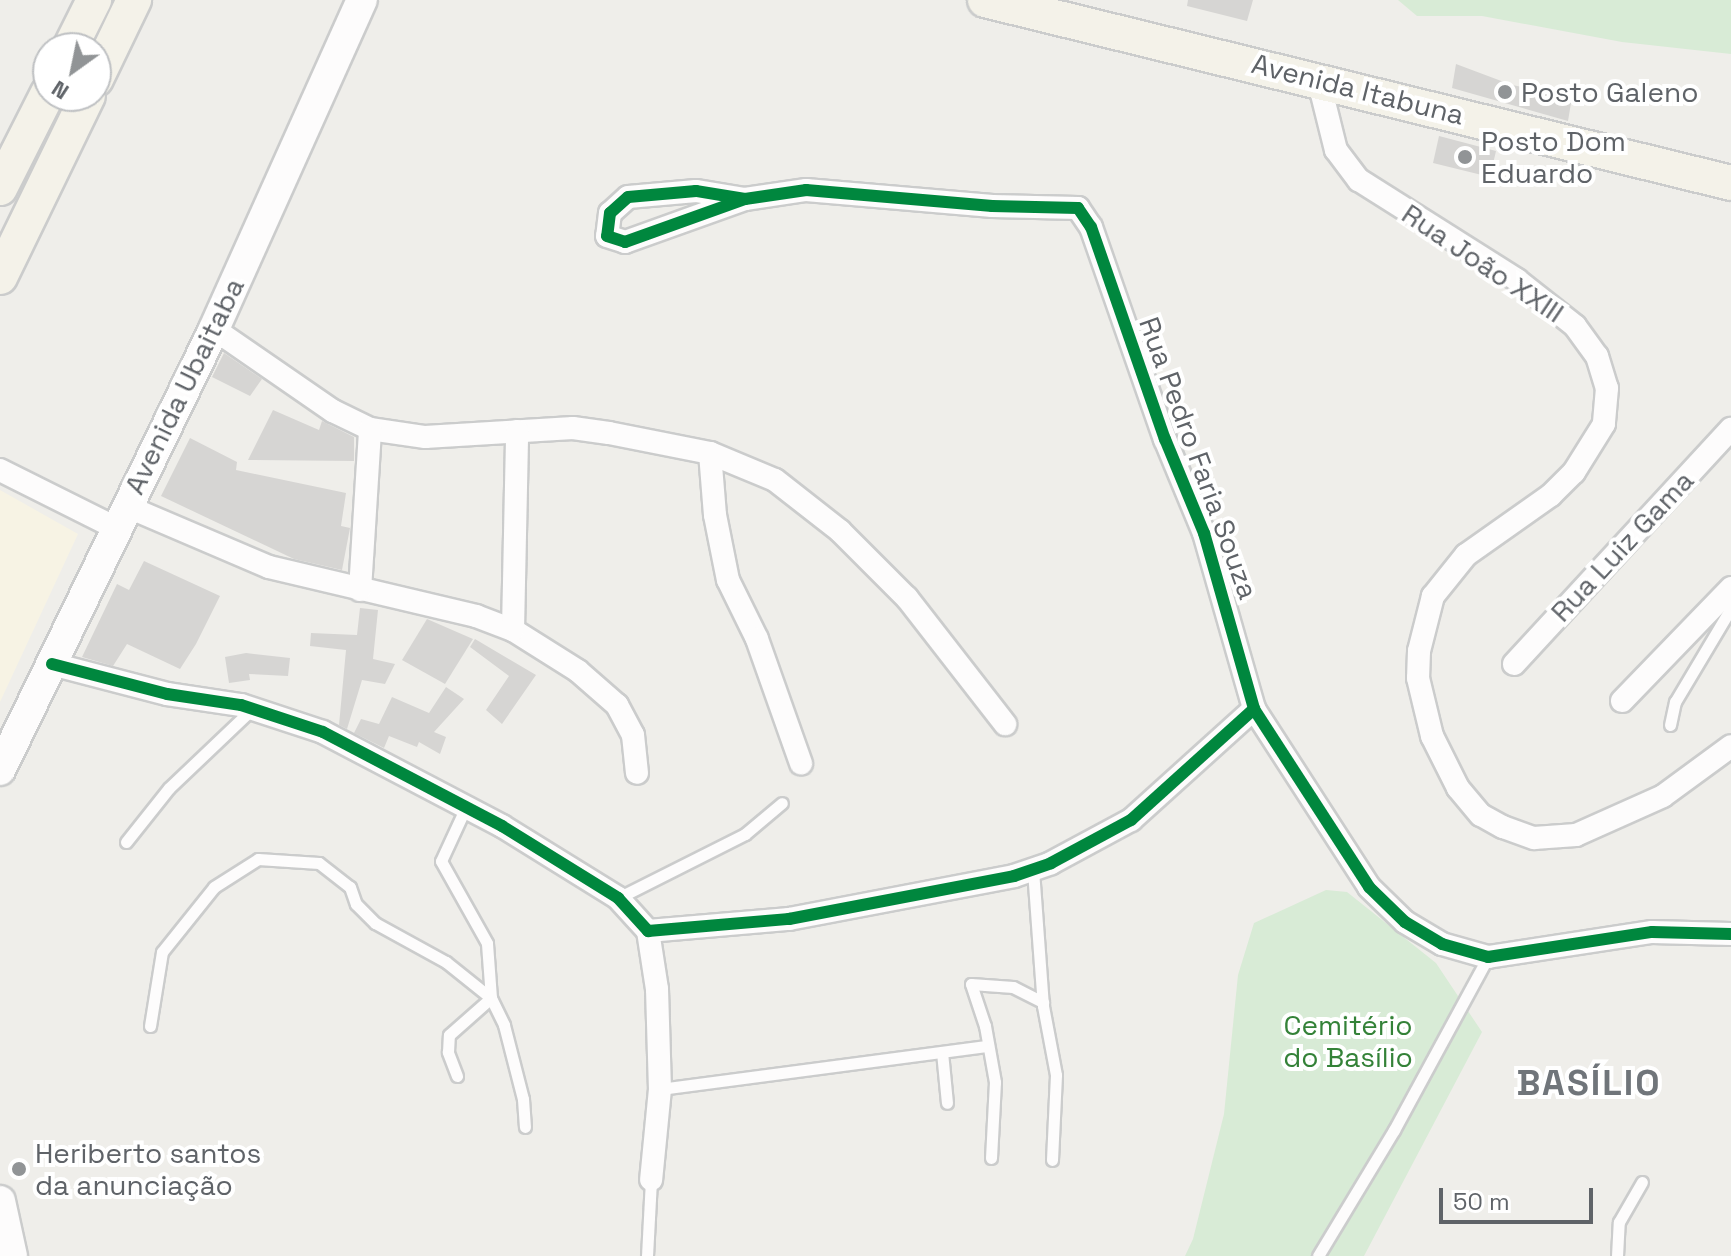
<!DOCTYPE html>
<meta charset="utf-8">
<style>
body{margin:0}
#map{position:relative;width:1731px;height:1256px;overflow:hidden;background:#efeeea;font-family:"Space Grotesk",sans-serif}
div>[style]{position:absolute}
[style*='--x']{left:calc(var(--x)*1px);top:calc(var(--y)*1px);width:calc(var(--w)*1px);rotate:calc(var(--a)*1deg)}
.commercial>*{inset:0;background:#f7f3e4}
.green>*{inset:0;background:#d8ebd6}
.building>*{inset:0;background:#d6d5d3}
.roads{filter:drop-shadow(2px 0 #cbcccc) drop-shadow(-2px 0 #cbcccc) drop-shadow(0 2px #cbcccc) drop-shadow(0 -2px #cbcccc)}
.service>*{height:11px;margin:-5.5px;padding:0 5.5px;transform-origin:5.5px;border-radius:5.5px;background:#fdfcfc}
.minor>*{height:22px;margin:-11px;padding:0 11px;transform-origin:11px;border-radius:11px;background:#fdfcfc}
.secondary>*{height:30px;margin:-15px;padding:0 15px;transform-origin:15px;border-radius:15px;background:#fdfcfc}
.primary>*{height:34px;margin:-17px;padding:0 17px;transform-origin:17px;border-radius:17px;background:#f4f2e9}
.cycleway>*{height:12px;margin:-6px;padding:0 6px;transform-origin:6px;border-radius:6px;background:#00873e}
.dots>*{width:22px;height:22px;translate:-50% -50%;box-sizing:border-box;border:4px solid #fff;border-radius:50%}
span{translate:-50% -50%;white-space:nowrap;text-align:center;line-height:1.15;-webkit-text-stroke:8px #fff;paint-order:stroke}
.street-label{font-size:28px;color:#5f6368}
.poi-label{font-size:28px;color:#5f6368}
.left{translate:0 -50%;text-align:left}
.park-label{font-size:28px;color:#348238}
.district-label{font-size:36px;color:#70757a;font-weight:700;letter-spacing:2px}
.north{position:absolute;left:32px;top:32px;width:80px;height:80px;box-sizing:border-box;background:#fff;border:2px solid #bfc1c3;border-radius:50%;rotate:213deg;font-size:22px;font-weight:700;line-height:32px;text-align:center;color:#5f6368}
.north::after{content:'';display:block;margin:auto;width:28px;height:36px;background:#919496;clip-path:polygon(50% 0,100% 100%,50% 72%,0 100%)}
.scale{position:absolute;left:1439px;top:1188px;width:154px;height:36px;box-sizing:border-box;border:4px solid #5f6368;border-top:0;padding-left:10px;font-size:24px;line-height:28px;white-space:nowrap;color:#5f6368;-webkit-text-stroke:6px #fff;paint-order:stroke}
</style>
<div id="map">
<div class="commercial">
<i style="clip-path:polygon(0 490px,78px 534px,0 702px)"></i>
</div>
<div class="green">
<i style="clip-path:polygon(1398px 0,1731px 0,1731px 54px,1622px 42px,1482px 16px,1417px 16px)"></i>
<i style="clip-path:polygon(1326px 890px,1347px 892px,1436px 963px,1482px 1032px,1364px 1256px,1185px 1256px,1193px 1239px,1224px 1114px,1238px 975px,1254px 923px)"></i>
</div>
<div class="building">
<i style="clip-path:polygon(1188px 0,1253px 0,1247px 21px,1187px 6px)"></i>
<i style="clip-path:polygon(1456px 64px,1512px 85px,1572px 97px,1568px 121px,1452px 88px)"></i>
<i style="clip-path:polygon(1439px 136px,1496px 151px,1490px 177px,1433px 163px)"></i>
<i style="clip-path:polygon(224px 353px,262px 379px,250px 396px,212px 377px)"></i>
<i style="clip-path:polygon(273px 410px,319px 430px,322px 421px,354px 437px,354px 461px,248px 460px)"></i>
<i style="clip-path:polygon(190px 438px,237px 462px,236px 470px,346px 493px,341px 526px,350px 528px,342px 570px,294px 559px,161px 496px)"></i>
<i style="clip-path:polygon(144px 561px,220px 596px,196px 644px,180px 669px,127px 644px,113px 666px,82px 657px,117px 584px,129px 590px)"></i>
<i style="clip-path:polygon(360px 608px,378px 610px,373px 659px,395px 664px,385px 684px,362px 680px,347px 729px,339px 725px,346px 650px,310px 646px,311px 633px,357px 635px)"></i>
<i style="clip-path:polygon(427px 619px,473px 639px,445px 684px,402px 660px)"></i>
<i style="clip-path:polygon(475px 639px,536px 675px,502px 724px,486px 710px,509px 676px,470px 647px)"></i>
<i style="clip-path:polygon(246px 653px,290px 658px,288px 676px,249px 674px,250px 680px,229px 683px,225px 657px)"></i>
<i style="clip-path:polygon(446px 687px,464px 699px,434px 732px,446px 737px,440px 754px,419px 742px,417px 747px,389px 736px,384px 748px,354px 733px,361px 719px,379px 724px,392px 697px,429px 713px)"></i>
</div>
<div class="roads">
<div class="service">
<i style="--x:1670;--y:725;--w:24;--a:-78"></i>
<i style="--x:1675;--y:702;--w:109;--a:-59.2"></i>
<i style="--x:126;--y:842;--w:69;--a:-51.5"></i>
<i style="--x:169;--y:788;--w:115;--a:-43.6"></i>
<i style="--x:1033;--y:870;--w:136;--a:85.8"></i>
<i style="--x:1043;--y:1006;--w:70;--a:79.3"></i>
<i style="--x:1056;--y:1075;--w:85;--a:92.7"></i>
<i style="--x:618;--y:898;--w:142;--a:-26.7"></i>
<i style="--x:745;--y:834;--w:48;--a:-40"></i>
<i style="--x:150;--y:1026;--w:75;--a:-80.8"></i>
<i style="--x:162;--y:952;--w:83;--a:-51.3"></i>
<i style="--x:214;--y:887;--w:52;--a:-32.5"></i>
<i style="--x:258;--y:859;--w:61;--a:3.8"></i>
<i style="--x:319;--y:863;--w:39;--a:38"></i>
<i style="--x:350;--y:887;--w:18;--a:71"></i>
<i style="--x:356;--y:904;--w:27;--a:45"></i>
<i style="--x:375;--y:923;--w:81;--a:28.8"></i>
<i style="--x:446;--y:962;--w:58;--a:38.7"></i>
<i style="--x:491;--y:998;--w:30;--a:64"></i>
<i style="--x:504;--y:1025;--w:76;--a:75.6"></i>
<i style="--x:523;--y:1099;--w:28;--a:86"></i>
<i style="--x:942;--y:1052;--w:51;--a:84.4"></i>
<i style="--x:457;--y:1076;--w:26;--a:-111"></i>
<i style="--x:448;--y:1052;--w:17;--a:-87"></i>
<i style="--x:449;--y:1035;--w:56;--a:-41.4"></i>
<i style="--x:491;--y:998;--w:55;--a:-94.2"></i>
<i style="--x:487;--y:943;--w:94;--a:-119.3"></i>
<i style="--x:441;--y:861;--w:60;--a:-65.2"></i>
<i style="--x:660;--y:1089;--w:331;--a:-7.5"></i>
<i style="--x:991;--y:1158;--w:76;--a:-87"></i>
<i style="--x:995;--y:1082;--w:57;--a:-100.1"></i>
<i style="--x:985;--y:1026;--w:44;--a:-108.4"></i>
<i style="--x:971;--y:984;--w:42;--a:4.1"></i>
<i style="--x:1013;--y:987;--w:34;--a:27"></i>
<i style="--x:647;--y:1256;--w:76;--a:-87"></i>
<i style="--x:1318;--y:1256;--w:147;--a:-58.9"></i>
<i style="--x:1394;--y:1130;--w:197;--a:-61.5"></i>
<i style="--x:1617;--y:1256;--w:34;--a:-87"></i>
<i style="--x:1619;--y:1222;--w:46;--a:-60.1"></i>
</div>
<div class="minor">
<i style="--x:1318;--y:78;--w:74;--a:76"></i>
<i style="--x:1336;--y:150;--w:38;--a:53"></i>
<i style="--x:1359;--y:180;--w:187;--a:32.3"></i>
<i style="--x:1517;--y:280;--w:74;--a:38.4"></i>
<i style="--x:1575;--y:326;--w:37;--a:54"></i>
<i style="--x:1597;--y:356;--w:34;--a:73"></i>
<i style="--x:1607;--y:388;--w:36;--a:95"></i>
<i style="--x:1604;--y:424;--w:57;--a:122"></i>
<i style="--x:1574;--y:472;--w:33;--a:135"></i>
<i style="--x:1551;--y:495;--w:104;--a:144.8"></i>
<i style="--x:1466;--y:555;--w:53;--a:128.8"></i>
<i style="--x:1433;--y:596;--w:57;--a:104.3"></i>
<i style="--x:1419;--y:651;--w:27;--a:92"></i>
<i style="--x:1418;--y:678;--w:60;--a:76.4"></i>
<i style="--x:1432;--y:736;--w:58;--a:63.4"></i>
<i style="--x:1458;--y:788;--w:35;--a:50"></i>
<i style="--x:1481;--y:815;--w:25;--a:29"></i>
<i style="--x:1503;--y:827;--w:33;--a:20"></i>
<i style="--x:1534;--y:838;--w:42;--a:-4.1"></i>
<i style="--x:1576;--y:835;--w:95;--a:-24.1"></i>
<i style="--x:1663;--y:796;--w:84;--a:-36.3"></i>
<i style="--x:745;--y:199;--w:50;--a:-170.7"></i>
<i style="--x:696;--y:191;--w:68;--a:175"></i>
<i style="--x:628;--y:197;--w:24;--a:138"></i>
<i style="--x:610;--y:213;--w:23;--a:97"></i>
<i style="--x:607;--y:236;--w:19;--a:18"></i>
<i style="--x:625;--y:242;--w:127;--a:-19.7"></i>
<i style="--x:745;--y:199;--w:62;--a:-8.4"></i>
<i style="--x:806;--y:190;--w:187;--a:4.9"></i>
<i style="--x:992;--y:206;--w:86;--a:1.3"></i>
<i style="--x:1078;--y:208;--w:23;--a:56"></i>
<i style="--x:1091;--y:227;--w:225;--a:70.8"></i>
<i style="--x:1165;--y:439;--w:102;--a:67.5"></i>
<i style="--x:1204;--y:533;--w:183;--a:74.1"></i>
<i style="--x:1254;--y:709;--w:212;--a:57.1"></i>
<i style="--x:1369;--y:887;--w:50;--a:44.2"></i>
<i style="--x:1405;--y:922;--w:43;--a:30.7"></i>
<i style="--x:1442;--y:944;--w:48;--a:15.8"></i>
<i style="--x:1488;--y:957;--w:166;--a:-8.7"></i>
<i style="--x:1652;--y:932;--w:79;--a:1.5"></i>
<i style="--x:214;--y:329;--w:145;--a:34.6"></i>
<i style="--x:333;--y:411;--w:41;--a:25.9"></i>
<i style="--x:370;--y:429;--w:56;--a:8.3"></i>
<i style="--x:425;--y:437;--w:148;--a:-3.5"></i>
<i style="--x:573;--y:428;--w:36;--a:8"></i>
<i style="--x:609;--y:433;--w:103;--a:11.2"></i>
<i style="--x:710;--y:453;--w:70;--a:22.6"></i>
<i style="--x:775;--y:480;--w:83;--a:38.1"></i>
<i style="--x:840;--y:531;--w:95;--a:45"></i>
<i style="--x:907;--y:598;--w:160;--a:52.1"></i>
<i style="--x:710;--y:453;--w:62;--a:85.4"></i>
<i style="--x:715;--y:515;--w:66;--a:78.7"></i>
<i style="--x:728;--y:580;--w:66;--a:63.8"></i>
<i style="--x:757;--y:639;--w:132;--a:70.5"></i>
<i style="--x:0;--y:470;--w:130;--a:26.6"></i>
<i style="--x:126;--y:506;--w:155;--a:23.1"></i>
<i style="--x:269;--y:567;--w:213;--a:13.3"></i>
<i style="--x:476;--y:616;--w:40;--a:21"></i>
<i style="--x:513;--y:630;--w:77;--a:32.2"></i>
<i style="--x:578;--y:671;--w:52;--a:41.1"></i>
<i style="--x:617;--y:705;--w:34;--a:62"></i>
<i style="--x:633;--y:735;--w:38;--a:84"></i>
<i style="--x:360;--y:590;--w:161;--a:-86.4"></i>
<i style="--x:513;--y:630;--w:199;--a:-88.8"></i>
<i style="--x:52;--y:664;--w:119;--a:14.6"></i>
<i style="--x:167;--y:694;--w:75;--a:8.5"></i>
<i style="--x:241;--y:705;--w:86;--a:18.2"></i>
<i style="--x:323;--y:732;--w:202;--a:27.7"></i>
<i style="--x:502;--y:826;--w:137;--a:31.8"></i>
<i style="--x:618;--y:898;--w:45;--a:47.7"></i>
<i style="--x:648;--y:931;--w:142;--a:-4.9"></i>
<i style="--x:789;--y:919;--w:229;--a:-10.8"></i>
<i style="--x:1014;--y:876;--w:39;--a:-19"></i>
<i style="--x:1051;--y:863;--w:91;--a:-28.3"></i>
<i style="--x:1131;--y:820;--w:166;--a:-42.1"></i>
<i style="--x:1514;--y:664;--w:320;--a:-47.3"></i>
<i style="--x:1622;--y:701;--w:157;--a:-46"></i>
<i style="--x:648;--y:931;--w:59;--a:81.2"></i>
<i style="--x:657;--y:989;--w:100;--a:88.3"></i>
<i style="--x:660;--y:1089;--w:91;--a:95.6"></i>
</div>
<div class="secondary">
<i style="--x:0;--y:770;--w:490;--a:-64.1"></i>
<i style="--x:214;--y:329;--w:361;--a:-65.8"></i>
<i style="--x:0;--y:1201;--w:56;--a:77.7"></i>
</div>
<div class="primary">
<i style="--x:985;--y:0;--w:768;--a:13.78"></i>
<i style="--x:70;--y:48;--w:54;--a:-63.4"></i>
<i style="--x:96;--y:79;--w:88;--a:-64.3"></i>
<i style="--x:0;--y:188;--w:106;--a:-63.2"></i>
<i style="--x:0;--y:277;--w:201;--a:-64.1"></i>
</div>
</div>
<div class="cycleway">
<i style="--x:745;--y:199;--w:50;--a:-170.7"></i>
<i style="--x:696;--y:191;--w:68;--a:175"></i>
<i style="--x:628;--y:197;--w:24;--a:138"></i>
<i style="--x:610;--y:213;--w:23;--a:97"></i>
<i style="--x:607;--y:236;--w:19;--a:18"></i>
<i style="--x:625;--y:242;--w:127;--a:-19.7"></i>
<i style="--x:745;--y:199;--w:62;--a:-8.4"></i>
<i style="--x:806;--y:190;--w:187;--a:4.9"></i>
<i style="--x:992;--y:206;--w:86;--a:1.3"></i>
<i style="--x:1078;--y:208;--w:23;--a:56"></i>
<i style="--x:1091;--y:227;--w:225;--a:70.8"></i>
<i style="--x:1165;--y:439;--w:102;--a:67.5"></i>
<i style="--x:1204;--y:533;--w:183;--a:74.1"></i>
<i style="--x:1254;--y:709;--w:212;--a:57.1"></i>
<i style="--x:1369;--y:887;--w:50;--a:44.2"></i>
<i style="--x:1405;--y:922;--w:43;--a:30.7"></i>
<i style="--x:1442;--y:944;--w:48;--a:15.8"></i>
<i style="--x:1488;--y:957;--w:166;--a:-8.7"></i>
<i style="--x:1652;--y:932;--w:79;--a:1.5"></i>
<i style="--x:52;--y:664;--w:119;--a:14.6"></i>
<i style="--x:167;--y:694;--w:75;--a:8.5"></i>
<i style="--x:241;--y:705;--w:86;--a:18.2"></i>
<i style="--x:323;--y:732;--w:202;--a:27.7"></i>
<i style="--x:502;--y:826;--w:137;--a:31.8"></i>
<i style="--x:618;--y:898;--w:45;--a:47.7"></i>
<i style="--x:648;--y:931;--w:142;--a:-4.9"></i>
<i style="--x:789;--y:919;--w:229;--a:-10.8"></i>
<i style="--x:1014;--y:876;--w:39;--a:-19"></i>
<i style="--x:1051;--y:863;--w:91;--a:-28.3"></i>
<i style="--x:1131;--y:820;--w:166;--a:-42.1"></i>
</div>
<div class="dots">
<i style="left:1505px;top:92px;background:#919496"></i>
<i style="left:1465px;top:157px;background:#919496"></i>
<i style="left:19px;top:1169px;background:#919496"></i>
</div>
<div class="street-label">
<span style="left:1358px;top:89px;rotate:14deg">Avenida Itabuna</span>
<span style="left:1483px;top:263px;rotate:34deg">Rua João XXIII</span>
<span style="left:184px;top:386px;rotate:-64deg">Avenida Ubaitaba</span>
<span style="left:1199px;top:458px;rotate:70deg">Rua Pedro Faria Souza</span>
<span style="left:1622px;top:546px;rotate:-47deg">Rua Luiz Gama</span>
</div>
<div class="poi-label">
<span class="left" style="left:1521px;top:92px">Posto Galeno</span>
<span class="left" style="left:1481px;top:157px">Posto Dom<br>Eduardo</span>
<span class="left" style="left:35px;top:1169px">Heriberto santos<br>da anunciação</span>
</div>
<div class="park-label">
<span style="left:1348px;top:1041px">Cemitério<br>do Basílio</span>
</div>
<div class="district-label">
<span style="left:1589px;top:1084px">BASÍLIO</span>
</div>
<div class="north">N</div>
<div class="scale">50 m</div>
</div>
